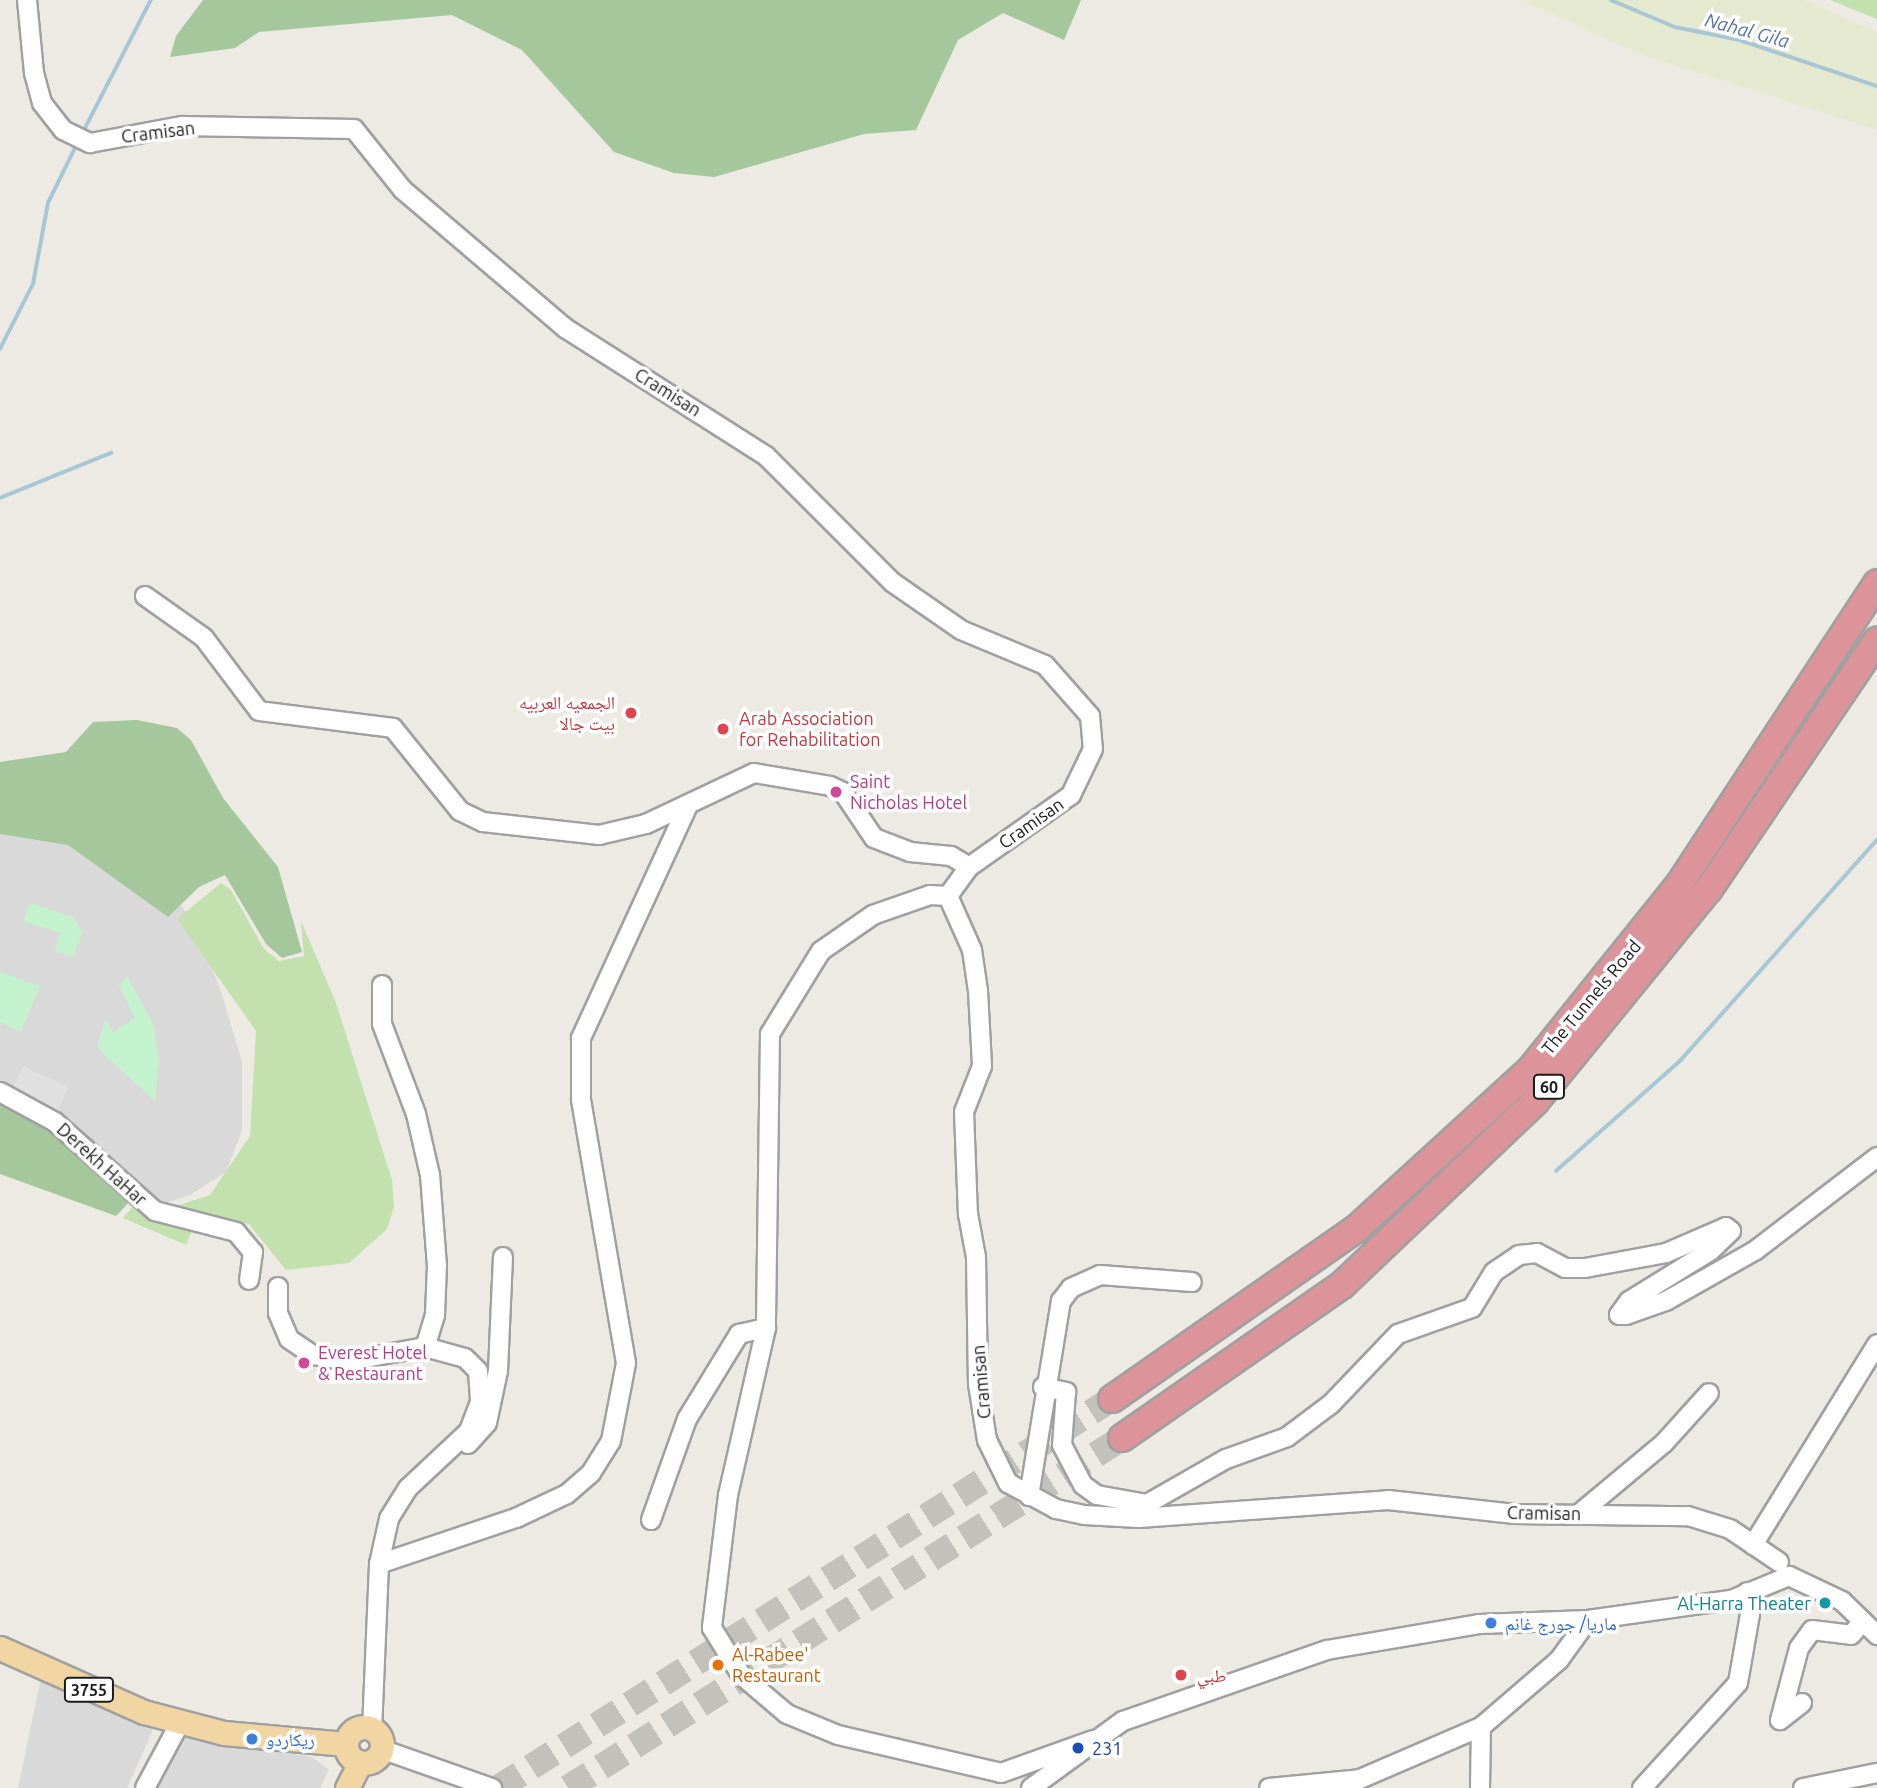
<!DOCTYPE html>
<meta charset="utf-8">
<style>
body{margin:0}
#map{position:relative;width:1877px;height:1788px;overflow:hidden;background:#eceae3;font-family:Ubuntu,"Noto Naskh Arabic",sans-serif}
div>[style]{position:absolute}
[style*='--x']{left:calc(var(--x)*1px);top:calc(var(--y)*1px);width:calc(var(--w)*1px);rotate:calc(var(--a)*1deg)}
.residential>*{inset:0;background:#dad9d9}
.farmland>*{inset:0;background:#e5e9d0}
.grass>*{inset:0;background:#c3e1ae}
.forest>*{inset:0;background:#a5c79c}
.park>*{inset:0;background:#c4f2cc}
.parking>*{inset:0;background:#e0e0e0}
.stream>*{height:3.5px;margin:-1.75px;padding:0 1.75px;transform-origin:1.75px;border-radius:1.75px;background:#a8c7d5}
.highway-tunnel>*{height:26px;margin-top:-13px;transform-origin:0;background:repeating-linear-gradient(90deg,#c2c1bb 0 26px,transparent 0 39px)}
.roads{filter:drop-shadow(2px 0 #a0a0a0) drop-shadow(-2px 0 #a0a0a0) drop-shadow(0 2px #a0a0a0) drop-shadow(0 -2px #a0a0a0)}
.minor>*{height:18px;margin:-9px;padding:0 9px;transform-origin:9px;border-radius:9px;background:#fff}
.major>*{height:23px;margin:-11.5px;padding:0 11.5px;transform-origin:11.5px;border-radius:11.5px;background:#f1d6a4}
.major>.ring{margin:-11.5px;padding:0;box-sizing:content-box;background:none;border:23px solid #f1d6a4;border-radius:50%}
.highway>*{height:26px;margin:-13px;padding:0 13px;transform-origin:13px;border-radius:13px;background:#dc939a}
.dots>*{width:19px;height:19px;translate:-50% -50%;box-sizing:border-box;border:4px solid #fff;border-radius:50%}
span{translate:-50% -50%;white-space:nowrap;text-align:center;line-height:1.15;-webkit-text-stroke:7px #fff;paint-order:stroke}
.shield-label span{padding:2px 5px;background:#fff;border:2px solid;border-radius:5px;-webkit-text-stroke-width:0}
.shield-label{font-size:16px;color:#1c1c1c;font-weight:700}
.street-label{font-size:18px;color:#1c1c1c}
.health-label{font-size:18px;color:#be3a42}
.right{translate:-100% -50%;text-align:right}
.left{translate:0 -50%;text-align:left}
.hotel-label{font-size:18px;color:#b23c85}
.culture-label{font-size:18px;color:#0d838f}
.shop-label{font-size:18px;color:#366cbe}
.food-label{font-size:18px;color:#c56008}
.transit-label{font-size:18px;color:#164399}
.water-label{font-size:19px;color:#5474a0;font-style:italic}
</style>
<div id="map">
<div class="residential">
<i style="clip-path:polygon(0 800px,145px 859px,190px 917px,220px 988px,242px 1062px,242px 1130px,226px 1172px,190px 1195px,139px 1212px,0 1116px)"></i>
<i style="clip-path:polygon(41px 1678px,157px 1721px,127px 1788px,18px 1788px)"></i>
<i style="clip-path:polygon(175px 1733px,312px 1757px,329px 1770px,320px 1788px,138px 1788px)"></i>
</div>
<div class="farmland">
<i style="clip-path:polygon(1521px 0,1805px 0,1877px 32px,1877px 130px,1642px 55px)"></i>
</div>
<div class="grass">
<i style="clip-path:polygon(1830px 0,1877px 0,1877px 19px)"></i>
<i style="clip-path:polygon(221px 883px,231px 890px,264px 949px,279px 961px,304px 956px,301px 921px,336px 1003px,392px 1180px,394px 1207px,387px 1229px,349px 1263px,286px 1270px,249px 1224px,173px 1207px,210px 1195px,250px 1136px,256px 1031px,177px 919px)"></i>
<i style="clip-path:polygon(136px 1203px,192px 1231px,186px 1245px,123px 1218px)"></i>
</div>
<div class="forest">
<i style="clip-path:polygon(203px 0,1081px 0,1064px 40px,1003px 13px,958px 40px,916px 130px,864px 134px,714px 177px,674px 173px,614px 152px,522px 50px,452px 15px,259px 32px,235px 48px,170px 57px,176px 36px)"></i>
<i style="clip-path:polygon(137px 720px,177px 728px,191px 740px,223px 798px,278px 867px,302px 952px,282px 958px,266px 944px,225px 875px,199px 887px,168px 917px,68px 845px,0 834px,0 762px,66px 752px,93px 722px)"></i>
<i style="clip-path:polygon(0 1103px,82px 1150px,132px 1199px,116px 1216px,0 1174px)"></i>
</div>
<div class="park">
<i style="clip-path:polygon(31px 903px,73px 917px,82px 932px,74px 957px,55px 951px,60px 933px,23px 921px)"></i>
<i style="clip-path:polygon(0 972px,40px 986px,21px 1032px,0 1022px)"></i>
<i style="clip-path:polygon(127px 976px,154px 1026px,159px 1063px,155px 1101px,97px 1048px,105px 1019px,113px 1032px,135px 1018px,119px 985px)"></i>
</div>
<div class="parking">
<i style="clip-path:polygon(23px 1066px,68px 1087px,57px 1113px,11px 1092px)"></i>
</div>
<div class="stream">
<i style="--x:1611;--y:0;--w:69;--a:22.9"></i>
<i style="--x:1675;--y:27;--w:66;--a:11.3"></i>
<i style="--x:1740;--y:40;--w:145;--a:18.6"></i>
<i style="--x:82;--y:134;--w:151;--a:-62.8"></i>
<i style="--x:0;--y:349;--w:73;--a:-63.1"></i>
<i style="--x:33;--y:284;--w:82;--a:-79.5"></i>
<i style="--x:48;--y:203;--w:66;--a:-63.8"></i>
<i style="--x:0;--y:498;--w:120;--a:-22.1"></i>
<i style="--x:1556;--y:1171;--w:166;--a:-41.6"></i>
<i style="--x:1680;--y:1061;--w:296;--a:-48.3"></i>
</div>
<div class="highway-tunnel">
<i style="--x:498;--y:1788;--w:727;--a:-32.36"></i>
<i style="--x:568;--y:1788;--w:655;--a:-32.28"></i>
</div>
<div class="roads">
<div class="minor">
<i style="--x:27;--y:0;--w:73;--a:84.5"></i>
<i style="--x:34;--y:73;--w:31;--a:75"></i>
<i style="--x:42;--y:103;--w:34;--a:52"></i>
<i style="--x:63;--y:130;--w:30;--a:26"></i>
<i style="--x:90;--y:143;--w:94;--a:-10.5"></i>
<i style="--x:182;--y:126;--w:172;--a:1"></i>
<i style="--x:354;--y:129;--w:78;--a:51.2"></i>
<i style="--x:403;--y:190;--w:213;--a:40.4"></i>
<i style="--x:565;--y:328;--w:238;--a:32.5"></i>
<i style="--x:766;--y:456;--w:178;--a:45"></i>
<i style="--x:892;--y:582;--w:84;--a:34.8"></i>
<i style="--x:961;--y:630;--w:91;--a:22.6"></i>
<i style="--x:1045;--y:665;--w:68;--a:48.6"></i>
<i style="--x:1090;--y:716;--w:33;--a:85"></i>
<i style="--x:1093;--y:749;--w:51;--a:115.6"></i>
<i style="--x:1071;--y:795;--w:125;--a:144.8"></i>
<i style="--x:969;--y:867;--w:36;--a:126"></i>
<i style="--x:948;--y:896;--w:59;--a:66"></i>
<i style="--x:972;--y:950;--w:41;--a:81.7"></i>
<i style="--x:978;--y:991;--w:75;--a:86.9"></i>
<i style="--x:982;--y:1066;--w:49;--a:111.4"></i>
<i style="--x:964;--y:1112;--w:102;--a:87.8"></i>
<i style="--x:968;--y:1214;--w:44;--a:79.5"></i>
<i style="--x:976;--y:1257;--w:127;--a:89.1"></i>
<i style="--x:978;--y:1384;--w:57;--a:80.9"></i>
<i style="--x:987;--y:1440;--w:48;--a:64"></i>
<i style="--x:1008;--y:1483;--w:55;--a:28.4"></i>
<i style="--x:1056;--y:1509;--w:29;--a:12"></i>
<i style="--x:1084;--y:1515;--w:55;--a:3.1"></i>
<i style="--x:1139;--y:1518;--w:250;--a:-4.1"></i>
<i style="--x:1388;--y:1500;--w:127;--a:6.3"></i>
<i style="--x:1514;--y:1514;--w:174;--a:0.7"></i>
<i style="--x:1688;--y:1516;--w:44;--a:17.2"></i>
<i style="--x:1730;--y:1529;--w:59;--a:34"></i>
<i style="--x:145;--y:596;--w:72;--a:35.4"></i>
<i style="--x:204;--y:638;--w:91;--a:53"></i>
<i style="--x:259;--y:711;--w:135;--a:7.2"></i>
<i style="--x:393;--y:728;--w:107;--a:51.1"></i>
<i style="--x:460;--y:811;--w:25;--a:26"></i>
<i style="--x:483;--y:822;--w:117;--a:6.4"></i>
<i style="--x:599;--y:835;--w:48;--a:-13.2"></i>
<i style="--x:646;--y:824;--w:119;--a:-25.3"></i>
<i style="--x:754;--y:773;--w:77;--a:9.7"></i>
<i style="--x:830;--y:786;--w:14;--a:25"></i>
<i style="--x:843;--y:792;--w:55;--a:56"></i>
<i style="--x:874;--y:838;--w:39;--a:21"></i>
<i style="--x:910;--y:852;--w:41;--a:5.6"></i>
<i style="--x:951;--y:856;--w:21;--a:31"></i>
<i style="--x:948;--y:896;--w:18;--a:-177"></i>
<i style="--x:930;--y:895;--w:60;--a:160.7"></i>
<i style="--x:873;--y:915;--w:63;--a:145.3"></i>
<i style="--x:821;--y:951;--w:97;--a:121.6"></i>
<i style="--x:770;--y:1034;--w:294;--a:90.8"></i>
<i style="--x:766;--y:1328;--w:171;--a:102.8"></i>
<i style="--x:728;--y:1495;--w:134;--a:96.9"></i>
<i style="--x:712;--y:1628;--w:55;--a:58.3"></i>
<i style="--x:741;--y:1675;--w:60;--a:40.3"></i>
<i style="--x:787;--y:1714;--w:55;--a:22.4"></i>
<i style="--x:838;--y:1735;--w:167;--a:13.1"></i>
<i style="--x:1001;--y:1773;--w:98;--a:-19.7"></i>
<i style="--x:382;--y:985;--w:39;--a:90"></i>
<i style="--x:382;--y:1024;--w:96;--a:69.3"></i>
<i style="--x:416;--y:1114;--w:63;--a:77.1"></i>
<i style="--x:430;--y:1175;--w:90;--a:85.6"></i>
<i style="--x:437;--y:1265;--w:50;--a:92.3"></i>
<i style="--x:435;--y:1315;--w:34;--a:107"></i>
<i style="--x:0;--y:1092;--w:63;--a:28.6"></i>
<i style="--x:55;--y:1122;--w:134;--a:41.7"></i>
<i style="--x:155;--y:1211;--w:84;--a:14.5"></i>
<i style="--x:236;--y:1232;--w:26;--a:50"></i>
<i style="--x:253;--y:1252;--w:28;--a:98"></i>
<i style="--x:278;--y:1287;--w:26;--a:90"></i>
<i style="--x:278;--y:1313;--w:28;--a:67"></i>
<i style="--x:289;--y:1339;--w:29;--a:34"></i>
<i style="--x:313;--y:1355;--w:36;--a:10"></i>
<i style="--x:348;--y:1361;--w:78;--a:-10.3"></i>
<i style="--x:425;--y:1347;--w:41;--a:15.4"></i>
<i style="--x:465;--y:1358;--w:18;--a:45"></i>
<i style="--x:478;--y:1371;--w:31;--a:86"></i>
<i style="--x:480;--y:1402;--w:31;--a:111"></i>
<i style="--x:469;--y:1431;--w:83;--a:136.9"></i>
<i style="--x:408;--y:1488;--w:36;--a:122"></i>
<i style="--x:389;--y:1519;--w:46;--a:102.5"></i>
<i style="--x:379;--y:1564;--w:164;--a:92.4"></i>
<i style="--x:1043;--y:1387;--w:24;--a:12"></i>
<i style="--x:1066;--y:1392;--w:53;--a:94.3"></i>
<i style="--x:1062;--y:1445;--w:45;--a:62.3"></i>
<i style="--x:1083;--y:1485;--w:17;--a:36"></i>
<i style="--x:1097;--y:1495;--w:51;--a:10.2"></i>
<i style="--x:1147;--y:1504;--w:91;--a:-29.7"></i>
<i style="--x:1226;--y:1459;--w:65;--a:-19.8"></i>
<i style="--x:1287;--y:1437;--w:55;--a:-36.9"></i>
<i style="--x:1331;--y:1404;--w:97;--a:-46.3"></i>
<i style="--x:1398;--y:1334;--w:78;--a:-19.4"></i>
<i style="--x:1472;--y:1308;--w:42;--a:-58.6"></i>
<i style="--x:1494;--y:1272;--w:30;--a:-34"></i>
<i style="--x:1519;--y:1255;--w:18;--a:-6"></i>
<i style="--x:1537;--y:1253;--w:32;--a:28"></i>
<i style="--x:1565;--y:1268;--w:20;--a:0"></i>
<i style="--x:1585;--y:1268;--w:82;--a:-10.5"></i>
<i style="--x:1666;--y:1253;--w:65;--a:-23.4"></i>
<i style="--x:1726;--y:1227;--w:6;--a:39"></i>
<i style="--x:1731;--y:1231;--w:29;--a:136"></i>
<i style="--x:1710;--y:1251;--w:95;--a:148.3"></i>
<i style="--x:1629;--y:1301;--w:17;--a:126"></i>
<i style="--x:1619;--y:1315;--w:7;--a:0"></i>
<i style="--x:1626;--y:1315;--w:42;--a:-19.3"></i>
<i style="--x:1666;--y:1301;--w:103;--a:-29.5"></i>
<i style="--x:1756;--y:1250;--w:153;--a:-37.5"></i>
<i style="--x:468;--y:1444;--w:28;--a:-48"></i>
<i style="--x:487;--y:1423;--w:53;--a:-78.1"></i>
<i style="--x:498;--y:1371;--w:114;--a:-87.5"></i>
<i style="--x:1029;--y:1496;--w:198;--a:-80.7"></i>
<i style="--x:1061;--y:1301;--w:16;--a:-52"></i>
<i style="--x:1071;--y:1288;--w:32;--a:-24"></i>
<i style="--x:1100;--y:1275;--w:92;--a:4.4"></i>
<i style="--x:1579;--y:1514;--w:111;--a:-39.9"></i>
<i style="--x:1664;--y:1443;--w:67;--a:-48"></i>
<i style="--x:651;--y:1520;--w:107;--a:-70.4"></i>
<i style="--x:687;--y:1419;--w:100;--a:-58.5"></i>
<i style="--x:739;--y:1334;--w:28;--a:-13"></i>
<i style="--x:1753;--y:1545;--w:236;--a:-58.3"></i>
<i style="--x:379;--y:1564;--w:145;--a:-18.6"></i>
<i style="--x:516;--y:1518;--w:56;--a:-25.2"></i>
<i style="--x:567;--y:1494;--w:32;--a:-41"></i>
<i style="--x:591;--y:1473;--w:38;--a:-58"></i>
<i style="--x:611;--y:1441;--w:79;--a:-79.1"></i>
<i style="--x:626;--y:1363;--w:268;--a:-99.7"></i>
<i style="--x:581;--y:1099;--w:61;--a:-90"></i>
<i style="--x:581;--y:1038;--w:253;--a:-65.3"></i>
<i style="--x:1789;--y:1576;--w:59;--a:25.3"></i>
<i style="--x:1842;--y:1601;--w:49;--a:44.2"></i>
<i style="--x:1802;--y:1703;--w:28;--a:142"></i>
<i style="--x:1780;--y:1720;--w:74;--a:-75.2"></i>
<i style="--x:1799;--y:1648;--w:22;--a:-54"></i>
<i style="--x:1812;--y:1630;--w:39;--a:7"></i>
<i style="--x:1851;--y:1635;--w:18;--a:-49"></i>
<i style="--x:381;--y:1749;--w:118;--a:19.4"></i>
<i style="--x:145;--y:1788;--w:76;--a:-61.8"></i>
<i style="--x:1031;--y:1788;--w:114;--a:-36.1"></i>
<i style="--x:1123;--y:1721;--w:216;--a:-19.2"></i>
<i style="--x:1327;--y:1650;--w:154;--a:-9.7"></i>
<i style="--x:1479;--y:1624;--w:109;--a:-2.1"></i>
<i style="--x:1588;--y:1620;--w:144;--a:-8"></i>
<i style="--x:1731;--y:1600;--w:63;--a:-22.5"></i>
<i style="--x:1269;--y:1788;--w:91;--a:-5.6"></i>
<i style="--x:1360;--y:1779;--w:132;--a:-23.3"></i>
<i style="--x:1481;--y:1727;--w:103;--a:-40.7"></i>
<i style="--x:1559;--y:1660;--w:49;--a:-54.1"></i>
<i style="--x:1480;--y:1788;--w:61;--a:-89.1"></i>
<i style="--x:1642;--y:1788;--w:142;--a:-47.6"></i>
<i style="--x:1738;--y:1683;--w:70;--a:-80.1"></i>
<i style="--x:1750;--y:1614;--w:22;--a:-98"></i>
<i style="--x:1803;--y:1788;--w:76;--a:-11.5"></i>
</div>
<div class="major">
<i style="--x:0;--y:1648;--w:158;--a:24"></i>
<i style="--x:144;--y:1712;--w:83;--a:14.7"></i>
<i style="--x:224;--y:1733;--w:122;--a:5.2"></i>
<i class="ring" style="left:346px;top:1727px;width:13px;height:13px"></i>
<i style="--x:347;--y:1788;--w:29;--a:-63"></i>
</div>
<div class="highway">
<i style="--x:1112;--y:1399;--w:297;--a:-34.9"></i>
<i style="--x:1356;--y:1229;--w:237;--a:-42.4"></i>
<i style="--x:1531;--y:1069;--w:236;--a:-51.2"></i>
<i style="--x:1679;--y:885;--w:361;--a:-56.7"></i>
<i style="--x:1122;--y:1438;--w:268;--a:-34.8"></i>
<i style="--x:1342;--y:1285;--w:266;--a:-43.5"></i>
<i style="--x:1535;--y:1102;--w:275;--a:-50.8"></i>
<i style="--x:1709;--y:889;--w:300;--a:-55.9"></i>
</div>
</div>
<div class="dots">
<i style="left:631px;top:713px;background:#e0444e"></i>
<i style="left:723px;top:729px;background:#e0444e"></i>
<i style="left:836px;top:792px;background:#d1479c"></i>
<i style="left:304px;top:1363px;background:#d1479c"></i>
<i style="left:1825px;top:1603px;background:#0f9aa8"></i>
<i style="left:1491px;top:1623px;background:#3f7fe0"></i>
<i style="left:718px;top:1665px;background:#e8710a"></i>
<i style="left:1181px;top:1675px;background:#e0444e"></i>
<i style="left:252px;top:1739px;background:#3f7fe0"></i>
<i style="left:1078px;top:1748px;background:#1a4fb4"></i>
</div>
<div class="shield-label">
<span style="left:1549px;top:1087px">60</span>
<span style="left:89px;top:1690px">3755</span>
</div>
<div class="street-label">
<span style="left:158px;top:132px;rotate:-7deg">Cramisan</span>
<span style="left:668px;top:392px;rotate:32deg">Cramisan</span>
<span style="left:1031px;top:823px;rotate:-35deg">Cramisan</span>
<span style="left:1591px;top:997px;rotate:-50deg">The Tunnels Road</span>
<span style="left:102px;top:1164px;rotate:42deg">Derekh HaHar</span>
<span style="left:981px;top:1382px;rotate:-95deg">Cramisan</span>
<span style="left:1544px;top:1513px;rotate:1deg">Cramisan</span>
</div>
<div class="health-label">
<span class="right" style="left:615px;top:713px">الجمعيه العربيه<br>بيت جالا</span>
<span class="left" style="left:739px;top:729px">Arab Association<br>for Rehabilitation</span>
<span class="left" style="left:1197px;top:1675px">طبي</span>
</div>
<div class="hotel-label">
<span class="left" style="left:850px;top:792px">Saint<br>Nicholas Hotel</span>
<span class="left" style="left:318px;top:1363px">Everest Hotel<br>&amp; Restaurant</span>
</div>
<div class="culture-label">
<span class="right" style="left:1811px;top:1603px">Al-Harra Theater</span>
</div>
<div class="shop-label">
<span class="left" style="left:1505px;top:1623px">ماريا/ جورج غانم</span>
<span class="left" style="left:266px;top:1739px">ريكاردو</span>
</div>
<div class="food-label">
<span class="left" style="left:732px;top:1665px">Al-Rabee'<br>Restaurant</span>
</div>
<div class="transit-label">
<span class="left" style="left:1092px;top:1748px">231</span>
</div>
<div class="water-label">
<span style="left:1747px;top:31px;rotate:15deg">Nahal Gila</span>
</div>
</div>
